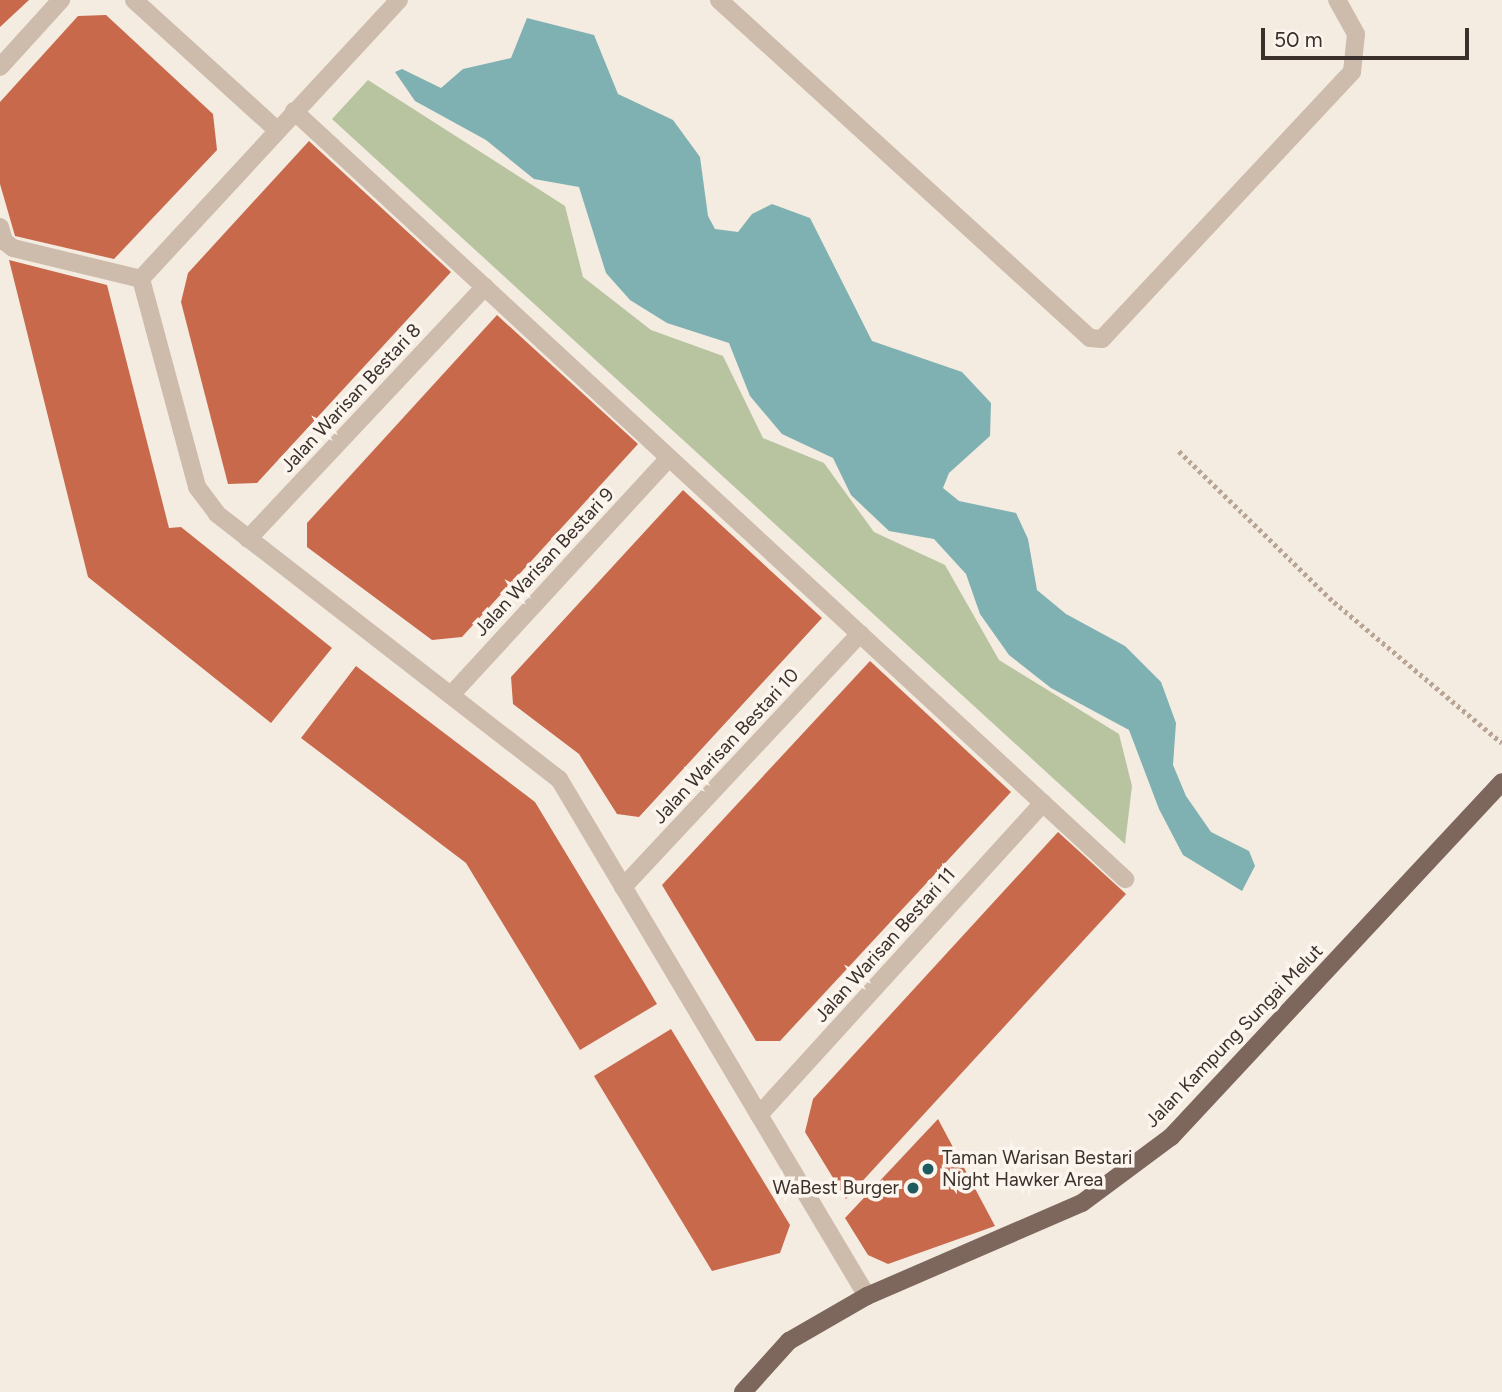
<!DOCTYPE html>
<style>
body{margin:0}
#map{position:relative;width:1502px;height:1392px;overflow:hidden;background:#f4ebe1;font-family:Figtree,sans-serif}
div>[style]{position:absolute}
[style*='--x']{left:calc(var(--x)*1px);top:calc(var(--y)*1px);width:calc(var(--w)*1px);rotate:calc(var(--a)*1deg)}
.green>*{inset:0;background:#b8c4a0}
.water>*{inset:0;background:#7fb0b2}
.building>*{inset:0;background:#c8694b}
.path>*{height:4.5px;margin-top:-2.25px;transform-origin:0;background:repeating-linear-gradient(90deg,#b9a596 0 3.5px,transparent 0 7px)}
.minor>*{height:18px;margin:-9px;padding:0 9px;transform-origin:9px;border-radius:9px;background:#cdbbac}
.major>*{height:18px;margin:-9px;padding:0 9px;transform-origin:9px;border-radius:9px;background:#7d675c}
.dots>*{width:19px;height:19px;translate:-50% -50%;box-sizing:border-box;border:4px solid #fbf5ee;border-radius:50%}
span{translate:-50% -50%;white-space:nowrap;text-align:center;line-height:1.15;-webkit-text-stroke:7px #fbf5ee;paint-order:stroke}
.street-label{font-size:19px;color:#3b302b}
.poi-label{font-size:19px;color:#3b302b}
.left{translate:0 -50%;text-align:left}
.right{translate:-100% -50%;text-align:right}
.scale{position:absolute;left:1261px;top:28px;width:208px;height:32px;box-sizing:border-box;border:4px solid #3b302b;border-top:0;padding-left:9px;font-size:21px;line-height:24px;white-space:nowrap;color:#3b302b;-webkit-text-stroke:5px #fbf5ee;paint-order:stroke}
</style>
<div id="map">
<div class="green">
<i style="clip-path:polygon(368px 80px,565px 206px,583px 277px,651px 330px,723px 356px,763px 438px,824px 463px,874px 532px,945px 565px,999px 660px,1119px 734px,1132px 786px,1125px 844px,332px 119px)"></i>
</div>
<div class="water">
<i style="clip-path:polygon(527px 18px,594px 35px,618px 94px,673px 120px,700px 157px,708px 216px,715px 229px,738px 232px,752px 214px,772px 204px,810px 218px,872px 341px,962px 372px,991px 403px,990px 436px,949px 473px,943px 488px,959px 501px,1016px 513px,1028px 539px,1037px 590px,1066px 614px,1125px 646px,1161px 682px,1176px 723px,1173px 765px,1186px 796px,1211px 832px,1249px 851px,1255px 866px,1242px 891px,1183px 855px,1159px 809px,1129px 730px,1051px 688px,1009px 655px,980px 614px,966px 574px,934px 539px,889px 531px,851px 495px,833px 458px,782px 434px,750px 396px,729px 343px,667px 323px,630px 300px,606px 273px,579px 187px,534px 179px,486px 140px,415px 101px,395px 72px,402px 69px,441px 88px,463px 69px,511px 58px)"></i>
</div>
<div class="building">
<i style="clip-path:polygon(0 0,29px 0,0 27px)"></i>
<i style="clip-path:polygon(106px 15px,213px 114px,217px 150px,114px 259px,15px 236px,0 184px,0 102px,78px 16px)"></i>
<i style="clip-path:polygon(309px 141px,451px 272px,257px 483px,228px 484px,181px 302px,188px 273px)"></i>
<i style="clip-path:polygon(9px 260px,107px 285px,169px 528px,181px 527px,332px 648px,271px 723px,88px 577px)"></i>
<i style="clip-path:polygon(497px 315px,638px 444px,462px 637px,432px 640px,307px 547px,307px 523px)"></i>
<i style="clip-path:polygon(683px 490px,822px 618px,639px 817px,617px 814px,579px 754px,513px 704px,511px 677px)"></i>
<i style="clip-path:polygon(870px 661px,1011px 792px,780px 1041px,756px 1041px,662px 885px)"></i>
<i style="clip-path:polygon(356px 666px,535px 802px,657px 1004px,580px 1050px,466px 863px,301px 738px)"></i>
<i style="clip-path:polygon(1058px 832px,1126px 894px,846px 1199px,805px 1132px,813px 1099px)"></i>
<i style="clip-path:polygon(671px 1029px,790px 1225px,780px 1253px,712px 1271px,594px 1076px)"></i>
<i style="clip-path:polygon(938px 1119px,995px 1226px,888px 1264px,868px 1255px,845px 1218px)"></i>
</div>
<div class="path">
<i style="--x:1179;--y:451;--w:216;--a:44.3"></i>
<i style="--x:1334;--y:602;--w:219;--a:40"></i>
</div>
<div class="minor">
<i style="--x:134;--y:0;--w:193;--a:42.3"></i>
<i style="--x:399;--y:0;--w:380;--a:132.8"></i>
<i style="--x:141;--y:279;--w:215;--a:74.9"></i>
<i style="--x:197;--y:487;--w:34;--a:53"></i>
<i style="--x:217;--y:514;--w:433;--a:37.8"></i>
<i style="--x:559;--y:779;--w:602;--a:59.22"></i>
<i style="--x:719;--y:0;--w:502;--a:42.34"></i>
<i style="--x:1090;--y:338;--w:12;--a:5"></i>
<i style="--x:1102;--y:339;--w:366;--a:-46.9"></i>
<i style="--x:1352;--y:72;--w:38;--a:-84"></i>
<i style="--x:1356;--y:34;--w:39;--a:-119"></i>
<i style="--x:0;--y:67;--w:91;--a:-47.7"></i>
<i style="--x:294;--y:111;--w:1132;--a:42.74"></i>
<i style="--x:0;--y:227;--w:15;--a:74"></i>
<i style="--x:4;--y:241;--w:11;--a:38"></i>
<i style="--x:13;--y:248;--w:132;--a:13.6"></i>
<i style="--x:248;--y:539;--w:346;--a:-46.8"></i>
<i style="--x:451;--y:695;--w:322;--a:-47.4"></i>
<i style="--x:623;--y:887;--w:347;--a:-46.9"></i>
<i style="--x:759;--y:1115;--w:422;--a:-47.7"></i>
</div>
<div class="major">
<i style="--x:743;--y:1392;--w:69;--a:-48"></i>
<i style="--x:789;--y:1341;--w:90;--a:-30"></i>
<i style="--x:867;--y:1296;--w:234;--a:-23.4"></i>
<i style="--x:1082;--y:1203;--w:111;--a:-36.6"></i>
<i style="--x:1171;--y:1137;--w:485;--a:-47"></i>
</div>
<div class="dots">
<i style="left:928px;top:1169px;background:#1f5a5e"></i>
<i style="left:913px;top:1188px;background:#1f5a5e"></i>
</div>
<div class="street-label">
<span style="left:351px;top:398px;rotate:-47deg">Jalan Warisan Bestari 8</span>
<span style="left:544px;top:562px;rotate:-47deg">Jalan Warisan Bestari 9</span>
<span style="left:726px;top:746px;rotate:-47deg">Jalan Warisan Bestari 10</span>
<span style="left:885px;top:945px;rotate:-48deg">Jalan Warisan Bestari 11</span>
<span style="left:1234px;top:1036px;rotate:-46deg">Jalan Kampung Sungai Melut</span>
</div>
<div class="poi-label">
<span class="left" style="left:942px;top:1169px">Taman Warisan Bestari<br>Night Hawker Area</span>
<span class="right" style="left:899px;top:1188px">WaBest Burger</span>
</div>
<div class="scale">50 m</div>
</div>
